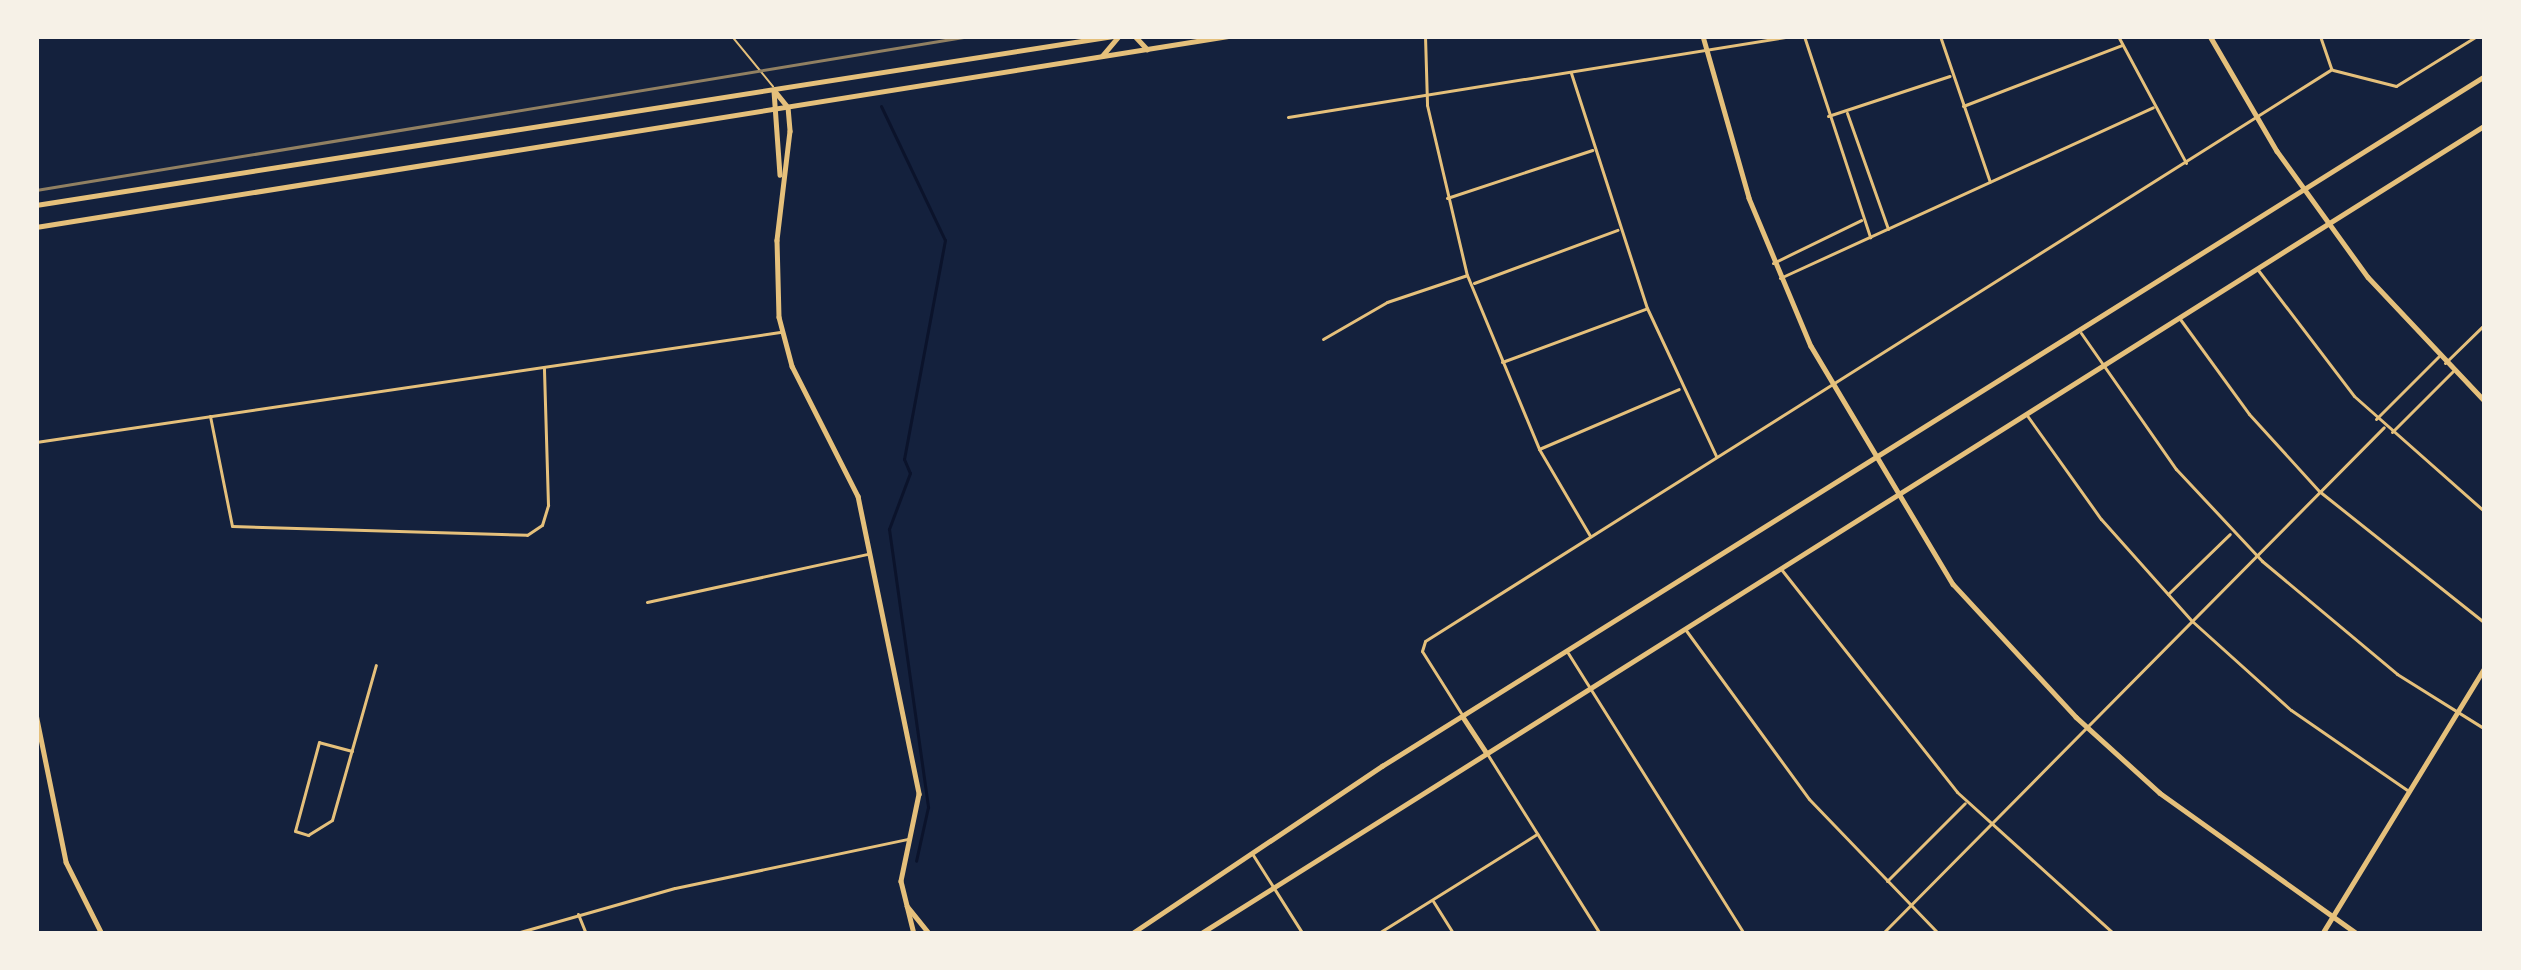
<!DOCTYPE html>
<style>
body{margin:0}
#map{position:relative;width:2521px;height:970px;overflow:hidden;background:#14213d;font-family:"Fira Sans",sans-serif}
div>[style]{position:absolute}
[style*='--x']{left:calc(var(--x)*1px);top:calc(var(--y)*1px);width:calc(var(--w)*1px);rotate:calc(var(--a)*1deg)}
.stream>*{height:3px;margin:-1.5px;padding:0 1.5px;transform-origin:1.5px;border-radius:1.5px;background:#0b132b}
.service>*{height:1.5px;margin:-0.75px;padding:0 0.75px;transform-origin:0.75px;border-radius:0.75px;background:#e5c07b}
.minor>*{height:3px;margin:-1.5px;padding:0 1.5px;transform-origin:1.5px;border-radius:1.5px;background:#e5c07b}
.tertiary>*{height:4.5px;margin:-2.25px;padding:0 2.25px;transform-origin:2.25px;border-radius:2.25px;background:#e5c07b}
.secondary>*{height:4.5px;margin:-2.25px;padding:0 2.25px;transform-origin:2.25px;border-radius:2.25px;background:#e5c07b}
.tram>*{height:3px;margin:-1.5px;padding:0 1.5px;transform-origin:1.5px;border-radius:1.5px;background:#918062}
span{translate:-50% -50%;white-space:nowrap;text-align:center;line-height:1.15;-webkit-text-stroke:9px #f6f1e7;paint-order:stroke}
.frame{position:absolute;inset:0;border:39px solid #f6f1e7;pointer-events:none}
</style>
<div id="map">
<div class="stream">
<i style="--x:881;--y:106;--w:148;--a:64.5"></i>
<i style="--x:945;--y:240;--w:223;--a:100.6"></i>
<i style="--x:904;--y:459;--w:15;--a:67"></i>
<i style="--x:910;--y:473;--w:60;--a:110.6"></i>
<i style="--x:889;--y:529;--w:281;--a:82"></i>
<i style="--x:928;--y:807;--w:55;--a:102.5"></i>
</div>
<div class="service">
<i style="--x:732;--y:36;--w:65;--a:50.6"></i>
</div>
<div class="minor">
<i style="--x:1425;--y:36;--w:69;--a:88.3"></i>
<i style="--x:1427;--y:105;--w:175;--a:76.8"></i>
<i style="--x:1467;--y:275;--w:188;--a:67.5"></i>
<i style="--x:1539;--y:449;--w:101;--a:59.6"></i>
<i style="--x:1804;--y:36;--w:212;--a:71.8"></i>
<i style="--x:1940;--y:36;--w:154;--a:71.1"></i>
<i style="--x:2118;--y:36;--w:144;--a:61.8"></i>
<i style="--x:2320;--y:36;--w:34;--a:71"></i>
<i style="--x:2333;--y:70;--w:65;--a:14.3"></i>
<i style="--x:2396;--y:86;--w:95;--a:-31.7"></i>
<i style="--x:1571;--y:73;--w:247;--a:72.1"></i>
<i style="--x:1647;--y:308;--w:163;--a:65"></i>
<i style="--x:1963;--y:106;--w:170;--a:-21"></i>
<i style="--x:1847;--y:113;--w:123;--a:70.5"></i>
<i style="--x:1828;--y:116;--w:128;--a:-18.2"></i>
<i style="--x:1288;--y:117;--w:510;--a:-9.13"></i>
<i style="--x:1447;--y:198;--w:153;--a:-18.3"></i>
<i style="--x:1773;--y:263;--w:98;--a:-26"></i>
<i style="--x:2258;--y:270;--w:158;--a:52.7"></i>
<i style="--x:2354;--y:396;--w:175;--a:41.5"></i>
<i style="--x:1780;--y:278;--w:410;--a:-24.6"></i>
<i style="--x:1474;--y:283;--w:153;--a:-20.3"></i>
<i style="--x:2180;--y:319;--w:117;--a:54"></i>
<i style="--x:2249;--y:414;--w:104;--a:47.7"></i>
<i style="--x:2319;--y:491;--w:212;--a:38.5"></i>
<i style="--x:2081;--y:333;--w:166;--a:55.1"></i>
<i style="--x:2176;--y:469;--w:126;--a:46.9"></i>
<i style="--x:2262;--y:561;--w:176;--a:39.9"></i>
<i style="--x:2397;--y:674;--w:104;--a:32"></i>
<i style="--x:1323;--y:339;--w:74;--a:-30"></i>
<i style="--x:1387;--y:302;--w:84;--a:-18.6"></i>
<i style="--x:1502;--y:362;--w:153;--a:-20.3"></i>
<i style="--x:2445;--y:363;--w:56;--a:-44.3"></i>
<i style="--x:2026;--y:414;--w:129;--a:54.5"></i>
<i style="--x:2101;--y:519;--w:137;--a:48.3"></i>
<i style="--x:2192;--y:621;--w:133;--a:42"></i>
<i style="--x:2291;--y:710;--w:141;--a:34.6"></i>
<i style="--x:210;--y:416;--w:112;--a:78.7"></i>
<i style="--x:232;--y:526;--w:295;--a:1.7"></i>
<i style="--x:527;--y:535;--w:18;--a:-34"></i>
<i style="--x:542;--y:525;--w:21;--a:-73"></i>
<i style="--x:548;--y:505;--w:137;--a:-91.7"></i>
<i style="--x:2376;--y:419;--w:88;--a:-45"></i>
<i style="--x:2392;--y:432;--w:86;--a:-45"></i>
<i style="--x:36;--y:442;--w:752;--a:-8.41"></i>
<i style="--x:1539;--y:449;--w:152;--a:-23.2"></i>
<i style="--x:1781;--y:569;--w:284;--a:51.7"></i>
<i style="--x:1957;--y:792;--w:212;--a:42.1"></i>
<i style="--x:2168;--y:594;--w:86;--a:-44.1"></i>
<i style="--x:647;--y:602;--w:226;--a:-12.3"></i>
<i style="--x:1685;--y:629;--w:210;--a:53.9"></i>
<i style="--x:1809;--y:799;--w:187;--a:46.1"></i>
<i style="--x:1568;--y:653;--w:332;--a:57.9"></i>
<i style="--x:1461;--y:713;--w:73;--a:-122.2"></i>
<i style="--x:1422;--y:651;--w:10;--a:-73"></i>
<i style="--x:1425;--y:641;--w:1072;--a:-32.24"></i>
<i style="--x:352;--y:751;--w:34;--a:-165"></i>
<i style="--x:319;--y:742;--w:92;--a:105.1"></i>
<i style="--x:295;--y:831;--w:14;--a:17"></i>
<i style="--x:308;--y:835;--w:28;--a:-32"></i>
<i style="--x:332;--y:820;--w:161;--a:-74.2"></i>
<i style="--x:1486;--y:752;--w:215;--a:57.9"></i>
<i style="--x:1253;--y:855;--w:93;--a:57.7"></i>
<i style="--x:1887;--y:881;--w:110;--a:-45"></i>
<i style="--x:1433;--y:901;--w:39;--a:58"></i>
<i style="--x:578;--y:914;--w:22;--a:68"></i>
<i style="--x:513;--y:934;--w:168;--a:-15.9"></i>
<i style="--x:675;--y:888;--w:237;--a:-11.9"></i>
<i style="--x:1377;--y:934;--w:189;--a:-32"></i>
<i style="--x:1882;--y:934;--w:713;--a:-45.28"></i>
</div>
<div class="tertiary">
<i style="--x:1703;--y:36;--w:168;--a:74.1"></i>
<i style="--x:1749;--y:198;--w:160;--a:67.3"></i>
<i style="--x:1811;--y:346;--w:277;--a:59.2"></i>
<i style="--x:1953;--y:584;--w:181;--a:47.2"></i>
<i style="--x:2076;--y:717;--w:113;--a:42.1"></i>
<i style="--x:2160;--y:793;--w:243;--a:35.5"></i>
<i style="--x:2210;--y:36;--w:133;--a:59.8"></i>
<i style="--x:2277;--y:151;--w:155;--a:54.2"></i>
<i style="--x:2368;--y:277;--w:170;--a:46.7"></i>
<i style="--x:774;--y:90;--w:22;--a:51"></i>
<i style="--x:788;--y:107;--w:24;--a:85"></i>
<i style="--x:790;--y:131;--w:110;--a:96.8"></i>
<i style="--x:777;--y:240;--w:77;--a:88.5"></i>
<i style="--x:779;--y:317;--w:51;--a:75.1"></i>
<i style="--x:792;--y:366;--w:146;--a:63.1"></i>
<i style="--x:858;--y:496;--w:304;--a:78.4"></i>
<i style="--x:919;--y:794;--w:89;--a:101.7"></i>
<i style="--x:901;--y:881;--w:55;--a:76.2"></i>
<i style="--x:774;--y:91;--w:84;--a:85.9"></i>
<i style="--x:36;--y:714;--w:151;--a:78.5"></i>
<i style="--x:66;--y:862;--w:80;--a:63.4"></i>
<i style="--x:1463;--y:717;--w:42;--a:56.7"></i>
<i style="--x:907;--y:906;--w:36;--a:51"></i>
<i style="--x:1131;--y:934;--w:302;--a:-33.8"></i>
<i style="--x:1382;--y:766;--w:1301;--a:-32.03"></i>
<i style="--x:1200;--y:934;--w:1518;--a:-32.19"></i>
</div>
<div class="secondary">
<i style="--x:1135;--y:36;--w:18;--a:47"></i>
<i style="--x:1102;--y:56;--w:26;--a:-50"></i>
<i style="--x:36;--y:205;--w:1090;--a:-8.92"></i>
<i style="--x:36;--y:227;--w:1207;--a:-9.1"></i>
<i style="--x:2322;--y:934;--w:313;--a:-58.6"></i>
</div>
<div class="tram">
<i style="--x:36;--y:190;--w:946;--a:-9.37"></i>
</div>
<div class="frame"></div>
</div>
